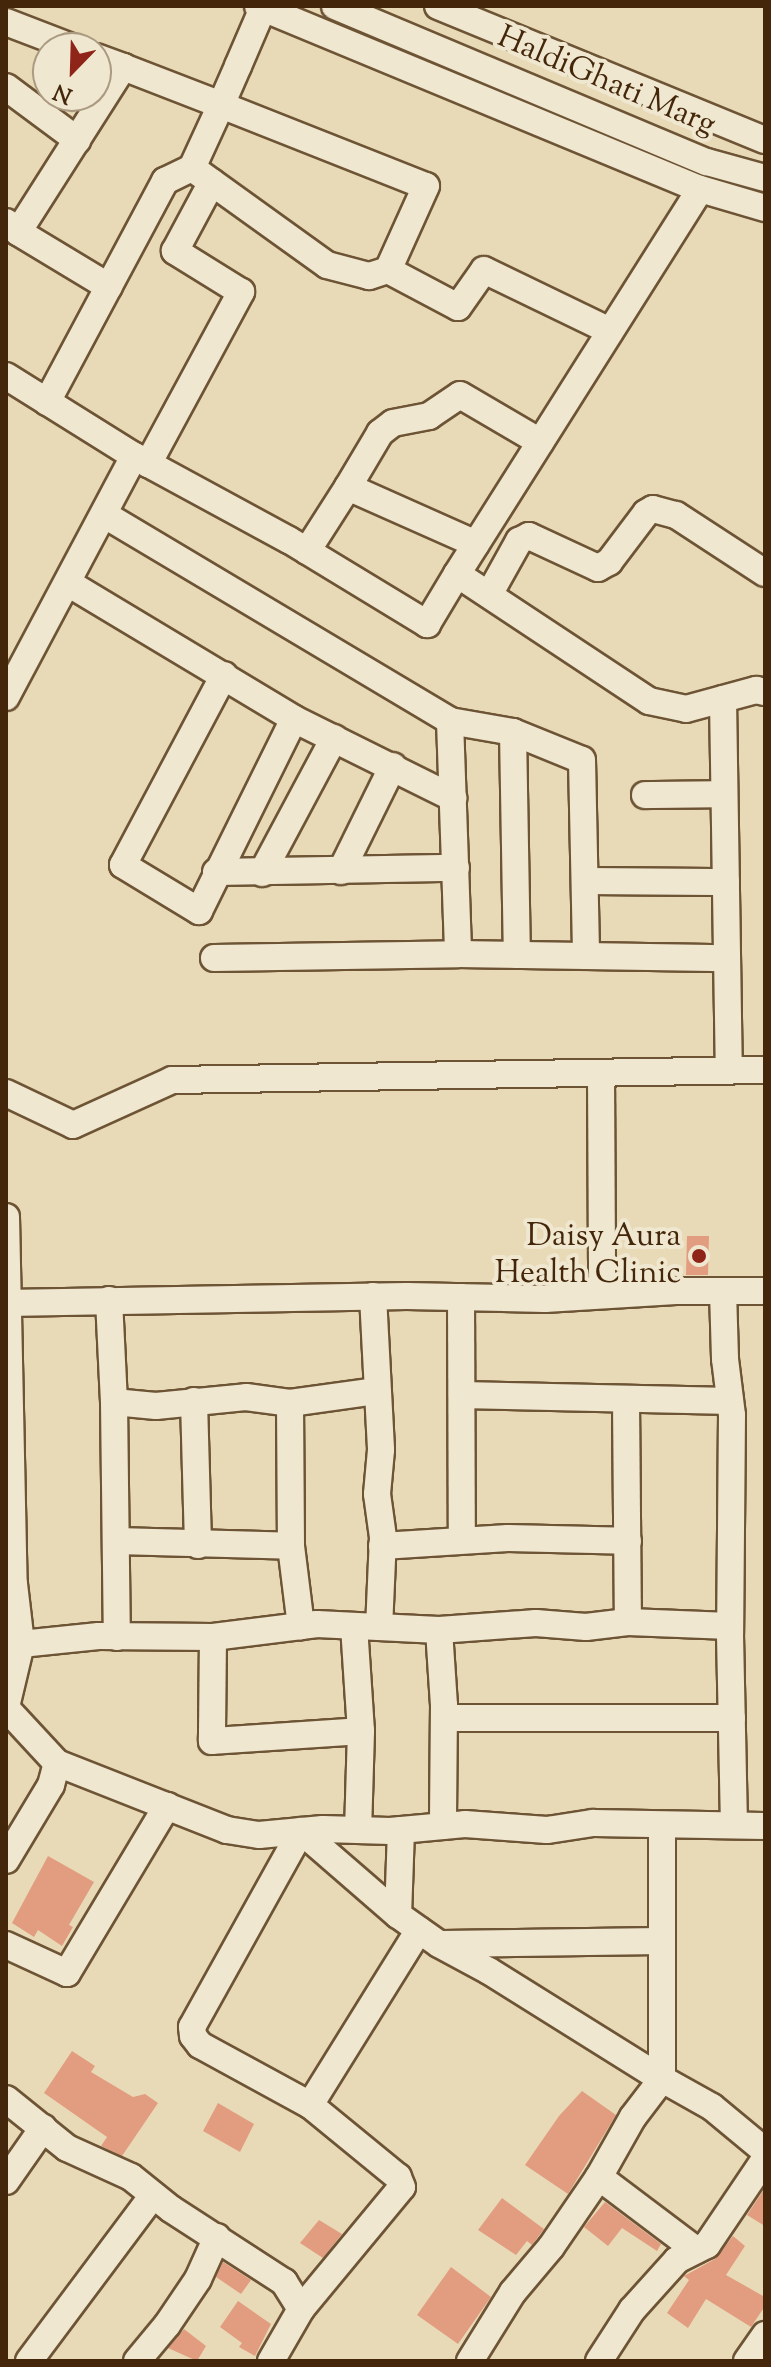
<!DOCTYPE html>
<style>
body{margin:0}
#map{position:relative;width:771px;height:2367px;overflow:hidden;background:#e8dab7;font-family:"Sorts Mill Goudy",serif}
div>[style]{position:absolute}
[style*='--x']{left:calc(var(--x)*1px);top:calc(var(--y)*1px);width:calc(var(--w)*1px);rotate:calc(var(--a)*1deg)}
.building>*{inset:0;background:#e29d80}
.roads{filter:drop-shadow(2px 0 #6d5435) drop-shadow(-2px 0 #6d5435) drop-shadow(0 2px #6d5435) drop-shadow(0 -2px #6d5435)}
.minor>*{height:26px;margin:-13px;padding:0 13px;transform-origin:13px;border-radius:13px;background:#f0e7d0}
.dots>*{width:22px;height:22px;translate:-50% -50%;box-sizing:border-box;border:4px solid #f0e7d0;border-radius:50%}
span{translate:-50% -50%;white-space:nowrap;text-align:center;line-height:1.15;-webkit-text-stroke:8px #f0e7d0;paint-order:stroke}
.street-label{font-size:32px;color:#44270a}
.poi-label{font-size:32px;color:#44270a}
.right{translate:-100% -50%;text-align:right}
.frame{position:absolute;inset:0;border:8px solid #44270a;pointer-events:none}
.north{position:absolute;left:32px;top:32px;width:80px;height:80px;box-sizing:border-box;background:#f0e7d0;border:2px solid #ab9a81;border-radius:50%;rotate:203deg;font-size:22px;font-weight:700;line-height:32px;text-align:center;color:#44270a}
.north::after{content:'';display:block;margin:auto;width:28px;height:36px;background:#8f2418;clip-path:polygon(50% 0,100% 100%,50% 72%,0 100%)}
</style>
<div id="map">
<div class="building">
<i style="clip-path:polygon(687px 1236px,709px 1236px,708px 1275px,686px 1275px)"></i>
<i style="clip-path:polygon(48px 1856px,94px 1882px,69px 1925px,73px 1927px,62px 1946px,38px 1930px,34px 1937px,12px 1923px)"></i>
<i style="clip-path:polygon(72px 2051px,95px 2066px,91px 2072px,133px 2097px,145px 2094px,158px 2103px,122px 2156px,101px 2146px,107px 2137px,44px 2093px)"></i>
<i style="clip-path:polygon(582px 2091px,616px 2115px,568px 2194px,525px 2165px,559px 2116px)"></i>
<i style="clip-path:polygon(218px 2103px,254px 2124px,240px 2152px,203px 2131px)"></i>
<i style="clip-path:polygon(765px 2188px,765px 2226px,747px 2215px)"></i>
<i style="clip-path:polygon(502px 2198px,544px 2229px,532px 2245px,527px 2241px,516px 2255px,478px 2230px)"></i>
<i style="clip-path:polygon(605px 2202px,661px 2244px,657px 2251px,622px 2228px,608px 2246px,584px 2227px)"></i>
<i style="clip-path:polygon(319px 2220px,342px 2234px,323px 2258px,300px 2243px)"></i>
<i style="clip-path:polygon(733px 2236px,745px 2246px,726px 2275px,765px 2297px,765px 2306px,751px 2327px,706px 2299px,688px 2328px,667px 2313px,689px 2280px,684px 2276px,715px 2259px)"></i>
<i style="clip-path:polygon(223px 2262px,251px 2280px,241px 2294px,216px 2277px)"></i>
<i style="clip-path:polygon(451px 2267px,491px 2297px,458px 2344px,417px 2315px)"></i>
<i style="clip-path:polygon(238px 2301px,271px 2324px,255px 2356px,239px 2347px,242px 2343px,220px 2327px)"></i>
<i style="clip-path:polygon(184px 2329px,206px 2346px,197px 2361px,168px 2348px)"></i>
</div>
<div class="roads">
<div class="minor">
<i style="--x:258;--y:6;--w:478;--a:22.5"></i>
<i style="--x:700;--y:189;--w:68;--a:16.3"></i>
<i style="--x:335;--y:6;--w:403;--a:22.8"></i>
<i style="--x:707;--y:162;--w:60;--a:15.4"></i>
<i style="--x:438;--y:6;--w:353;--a:22.3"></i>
<i style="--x:6;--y:22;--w:73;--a:20.9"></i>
<i style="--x:96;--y:57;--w:29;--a:20"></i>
<i style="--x:123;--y:67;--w:105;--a:21.2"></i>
<i style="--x:221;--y:105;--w:220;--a:21.6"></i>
<i style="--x:426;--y:186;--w:92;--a:114.3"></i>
<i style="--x:388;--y:270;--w:20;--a:162"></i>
<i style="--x:369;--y:276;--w:43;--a:-165.3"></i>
<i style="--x:327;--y:265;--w:166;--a:-144.3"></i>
<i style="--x:192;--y:168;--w:69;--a:-65.3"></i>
<i style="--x:221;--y:105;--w:43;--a:-66.4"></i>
<i style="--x:238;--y:66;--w:63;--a:-66.7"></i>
<i style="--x:6;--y:87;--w:89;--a:36.7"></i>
<i style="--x:6;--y:222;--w:16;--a:40"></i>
<i style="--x:18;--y:232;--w:196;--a:-57.5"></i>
<i style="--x:18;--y:232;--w:106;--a:31.1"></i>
<i style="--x:388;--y:270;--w:79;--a:27.9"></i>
<i style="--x:458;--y:307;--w:45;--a:-54.9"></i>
<i style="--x:484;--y:270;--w:140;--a:25.8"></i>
<i style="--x:6;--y:376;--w:151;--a:32"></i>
<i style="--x:134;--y:456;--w:176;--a:28.5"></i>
<i style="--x:289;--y:540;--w:162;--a:31.3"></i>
<i style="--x:427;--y:624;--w:58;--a:-59"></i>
<i style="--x:457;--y:574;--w:230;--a:33.5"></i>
<i style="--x:649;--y:701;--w:38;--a:12"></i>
<i style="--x:686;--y:709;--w:73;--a:-15.2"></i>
<i style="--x:756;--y:690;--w:9;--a:13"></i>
<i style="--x:47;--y:402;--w:251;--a:-61.9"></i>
<i style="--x:165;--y:181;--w:30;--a:-26"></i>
<i style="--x:148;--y:464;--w:196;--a:-61.6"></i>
<i style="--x:241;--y:292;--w:78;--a:-148.2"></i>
<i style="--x:175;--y:251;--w:78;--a:-61.8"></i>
<i style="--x:348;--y:487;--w:63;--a:-59.3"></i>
<i style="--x:380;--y:433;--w:16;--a:-38"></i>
<i style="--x:393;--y:423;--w:37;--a:-11"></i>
<i style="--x:429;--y:416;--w:37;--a:-34"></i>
<i style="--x:460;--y:395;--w:93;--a:30.4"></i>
<i style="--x:105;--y:515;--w:402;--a:30.8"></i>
<i style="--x:450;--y:721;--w:64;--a:9.9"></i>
<i style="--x:513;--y:732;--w:74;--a:22.1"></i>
<i style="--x:582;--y:760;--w:196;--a:88.8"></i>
<i style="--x:307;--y:551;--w:76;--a:-57.4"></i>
<i style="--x:348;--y:487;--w:140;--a:24"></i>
<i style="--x:457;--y:574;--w:455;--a:-57.7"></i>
<i style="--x:68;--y:583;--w:264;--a:31"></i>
<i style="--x:294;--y:719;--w:178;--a:26.4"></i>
<i style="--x:490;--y:593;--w:60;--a:-60.9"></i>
<i style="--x:519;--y:541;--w:11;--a:-27"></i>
<i style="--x:529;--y:536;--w:76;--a:24.9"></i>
<i style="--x:598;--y:568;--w:13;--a:-29"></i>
<i style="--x:609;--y:562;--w:61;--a:-52.9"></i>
<i style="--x:646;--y:513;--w:8;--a:-30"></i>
<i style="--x:653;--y:509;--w:24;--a:15"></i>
<i style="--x:676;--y:515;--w:106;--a:33.1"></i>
<i style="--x:224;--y:675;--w:215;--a:118"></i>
<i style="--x:123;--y:865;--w:89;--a:31.2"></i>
<i style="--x:199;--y:911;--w:214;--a:-63.7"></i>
<i style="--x:6;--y:697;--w:273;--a:-62"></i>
<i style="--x:723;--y:699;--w:372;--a:89.1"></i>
<i style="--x:450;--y:721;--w:233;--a:88"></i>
<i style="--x:513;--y:732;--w:223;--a:89"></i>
<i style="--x:645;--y:795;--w:79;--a:-0.7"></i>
<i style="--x:341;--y:871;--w:117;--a:-63.7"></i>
<i style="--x:216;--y:872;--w:240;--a:-1"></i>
<i style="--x:262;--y:873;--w:153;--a:-61.9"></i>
<i style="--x:586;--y:881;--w:140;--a:0.4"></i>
<i style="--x:214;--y:958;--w:244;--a:-0.9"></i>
<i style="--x:458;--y:954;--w:269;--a:0.9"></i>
<i style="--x:601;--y:1073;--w:222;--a:89.7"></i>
<i style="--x:6;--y:1093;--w:74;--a:25.5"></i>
<i style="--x:73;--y:1125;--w:109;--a:-24.4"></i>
<i style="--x:172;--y:1080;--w:593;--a:-0.97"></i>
<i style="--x:6;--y:1217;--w:367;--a:88.8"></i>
<i style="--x:14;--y:1584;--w:60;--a:83.3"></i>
<i style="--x:21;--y:1644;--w:65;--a:103.4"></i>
<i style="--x:723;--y:1291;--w:68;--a:88.3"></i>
<i style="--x:725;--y:1359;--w:56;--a:82.9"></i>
<i style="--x:732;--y:1415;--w:220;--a:90.5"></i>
<i style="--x:730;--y:1635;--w:190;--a:88.8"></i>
<i style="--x:373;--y:1296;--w:154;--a:87"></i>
<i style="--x:381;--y:1450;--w:44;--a:95.2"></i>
<i style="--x:377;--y:1494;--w:43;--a:82.1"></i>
<i style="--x:383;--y:1537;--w:90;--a:92.5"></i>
<i style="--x:461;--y:1297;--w:243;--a:89.8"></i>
<i style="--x:109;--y:1300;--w:102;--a:87.2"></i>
<i style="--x:114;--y:1402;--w:235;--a:89.3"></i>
<i style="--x:6;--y:1303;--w:401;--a:-1"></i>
<i style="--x:407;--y:1296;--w:138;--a:1.2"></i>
<i style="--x:545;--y:1299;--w:131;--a:-3.5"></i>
<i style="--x:676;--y:1291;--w:89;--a:0"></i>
<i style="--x:463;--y:1395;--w:267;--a:1.3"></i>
<i style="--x:194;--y:1401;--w:144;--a:88.4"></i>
<i style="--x:626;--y:1401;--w:221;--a:89.5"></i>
<i style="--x:114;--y:1402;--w:42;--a:5.4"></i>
<i style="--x:156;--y:1406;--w:90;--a:-5.7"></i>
<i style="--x:246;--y:1397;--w:44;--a:7.8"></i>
<i style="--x:290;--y:1403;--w:88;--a:-7.9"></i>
<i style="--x:290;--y:1403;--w:143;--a:89.6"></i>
<i style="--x:291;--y:1546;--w:81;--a:82.9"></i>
<i style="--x:117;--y:1541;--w:174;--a:1.6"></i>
<i style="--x:382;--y:1546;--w:126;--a:-3.6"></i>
<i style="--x:508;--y:1538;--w:120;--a:1.4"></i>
<i style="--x:354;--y:1626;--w:105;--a:86.2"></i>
<i style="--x:361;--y:1731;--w:99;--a:91.7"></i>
<i style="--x:439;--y:1630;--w:75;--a:86.2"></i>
<i style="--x:444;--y:1705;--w:121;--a:90.5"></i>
<i style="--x:213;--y:1637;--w:104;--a:90.6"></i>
<i style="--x:212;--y:1741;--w:149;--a:-3.8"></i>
<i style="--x:21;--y:1644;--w:78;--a:-5.9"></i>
<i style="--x:99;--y:1636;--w:114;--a:0.5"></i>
<i style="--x:213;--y:1637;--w:105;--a:-7.1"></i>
<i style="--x:317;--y:1624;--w:122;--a:2.8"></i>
<i style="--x:439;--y:1630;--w:97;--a:-4.1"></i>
<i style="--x:536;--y:1623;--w:50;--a:4.6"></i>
<i style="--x:586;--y:1627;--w:42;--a:-6.8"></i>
<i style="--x:628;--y:1622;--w:102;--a:2.2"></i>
<i style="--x:6;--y:1708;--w:75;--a:47.2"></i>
<i style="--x:57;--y:1763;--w:183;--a:21.5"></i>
<i style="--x:227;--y:1830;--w:32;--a:9"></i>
<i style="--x:259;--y:1835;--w:64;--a:-5.4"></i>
<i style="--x:323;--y:1829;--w:67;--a:1.7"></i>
<i style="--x:390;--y:1831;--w:75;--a:-5.3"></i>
<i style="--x:465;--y:1824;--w:82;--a:4.2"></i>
<i style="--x:547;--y:1830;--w:47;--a:-8.7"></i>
<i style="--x:593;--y:1823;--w:172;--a:1"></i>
<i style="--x:444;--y:1718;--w:288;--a:0"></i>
<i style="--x:662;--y:1825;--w:254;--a:90"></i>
<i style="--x:401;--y:1830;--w:85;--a:92"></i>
<i style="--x:398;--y:1915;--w:50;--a:35.3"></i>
<i style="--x:439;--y:1944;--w:57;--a:28.4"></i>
<i style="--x:489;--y:1971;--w:204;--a:32"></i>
<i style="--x:6;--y:1860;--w:87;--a:-59"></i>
<i style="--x:51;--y:1785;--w:23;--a:-75"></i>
<i style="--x:443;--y:1944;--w:217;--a:-0.8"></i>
<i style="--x:6;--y:1945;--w:67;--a:24.7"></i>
<i style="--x:67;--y:1973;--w:195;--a:-59.1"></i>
<i style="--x:6;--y:2099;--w:78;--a:38.8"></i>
<i style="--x:67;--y:2148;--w:70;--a:24.4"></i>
<i style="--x:131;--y:2177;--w:51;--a:38.7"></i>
<i style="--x:171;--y:2209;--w:135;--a:32.9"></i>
<i style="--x:284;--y:2282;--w:32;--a:58"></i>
<i style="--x:301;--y:2309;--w:60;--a:120"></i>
<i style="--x:310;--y:2105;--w:125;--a:-151.4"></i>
<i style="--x:200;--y:2045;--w:11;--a:-128"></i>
<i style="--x:193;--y:2036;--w:9;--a:-96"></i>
<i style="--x:192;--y:2027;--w:224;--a:-60.9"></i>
<i style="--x:301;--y:1831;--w:128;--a:40.9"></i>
<i style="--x:599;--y:2177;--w:121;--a:37"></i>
<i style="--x:6;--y:2181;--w:65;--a:-55.1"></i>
<i style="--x:301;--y:2309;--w:158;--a:-50.4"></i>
<i style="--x:402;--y:2187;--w:11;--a:-112"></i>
<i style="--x:398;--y:2177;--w:114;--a:-140.7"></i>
<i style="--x:310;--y:2105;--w:206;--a:-58.1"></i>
<i style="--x:29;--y:2361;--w:207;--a:-53.2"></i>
<i style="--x:137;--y:2361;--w:47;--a:-50.2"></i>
<i style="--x:167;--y:2325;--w:55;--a:-56"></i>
<i style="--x:198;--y:2279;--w:46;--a:-65.7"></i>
<i style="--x:470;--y:2361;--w:81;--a:-58.1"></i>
<i style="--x:513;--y:2292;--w:59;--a:-49.8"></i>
<i style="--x:551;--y:2247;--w:85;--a:-55.6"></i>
<i style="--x:599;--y:2177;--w:69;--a:-60.5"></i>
<i style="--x:633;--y:2117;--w:48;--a:-52.7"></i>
<i style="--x:662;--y:2079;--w:57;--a:29.2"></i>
<i style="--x:712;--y:2107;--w:69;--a:39.7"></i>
<i style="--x:599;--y:2361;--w:61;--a:-57.1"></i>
<i style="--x:632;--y:2310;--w:67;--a:-48"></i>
<i style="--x:677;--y:2260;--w:34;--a:-27"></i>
<i style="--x:707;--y:2245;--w:104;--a:-56"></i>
<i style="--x:747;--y:2361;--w:32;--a:-55"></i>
</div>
</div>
<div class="dots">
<i style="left:699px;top:1256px;background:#8f2418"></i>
</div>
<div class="street-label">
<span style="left:606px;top:82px;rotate:23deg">HaldiGhati Marg</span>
</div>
<div class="poi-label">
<span class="right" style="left:681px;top:1256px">Daisy Aura<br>Health Clinic</span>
</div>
<div class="frame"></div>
<div class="north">N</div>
</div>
